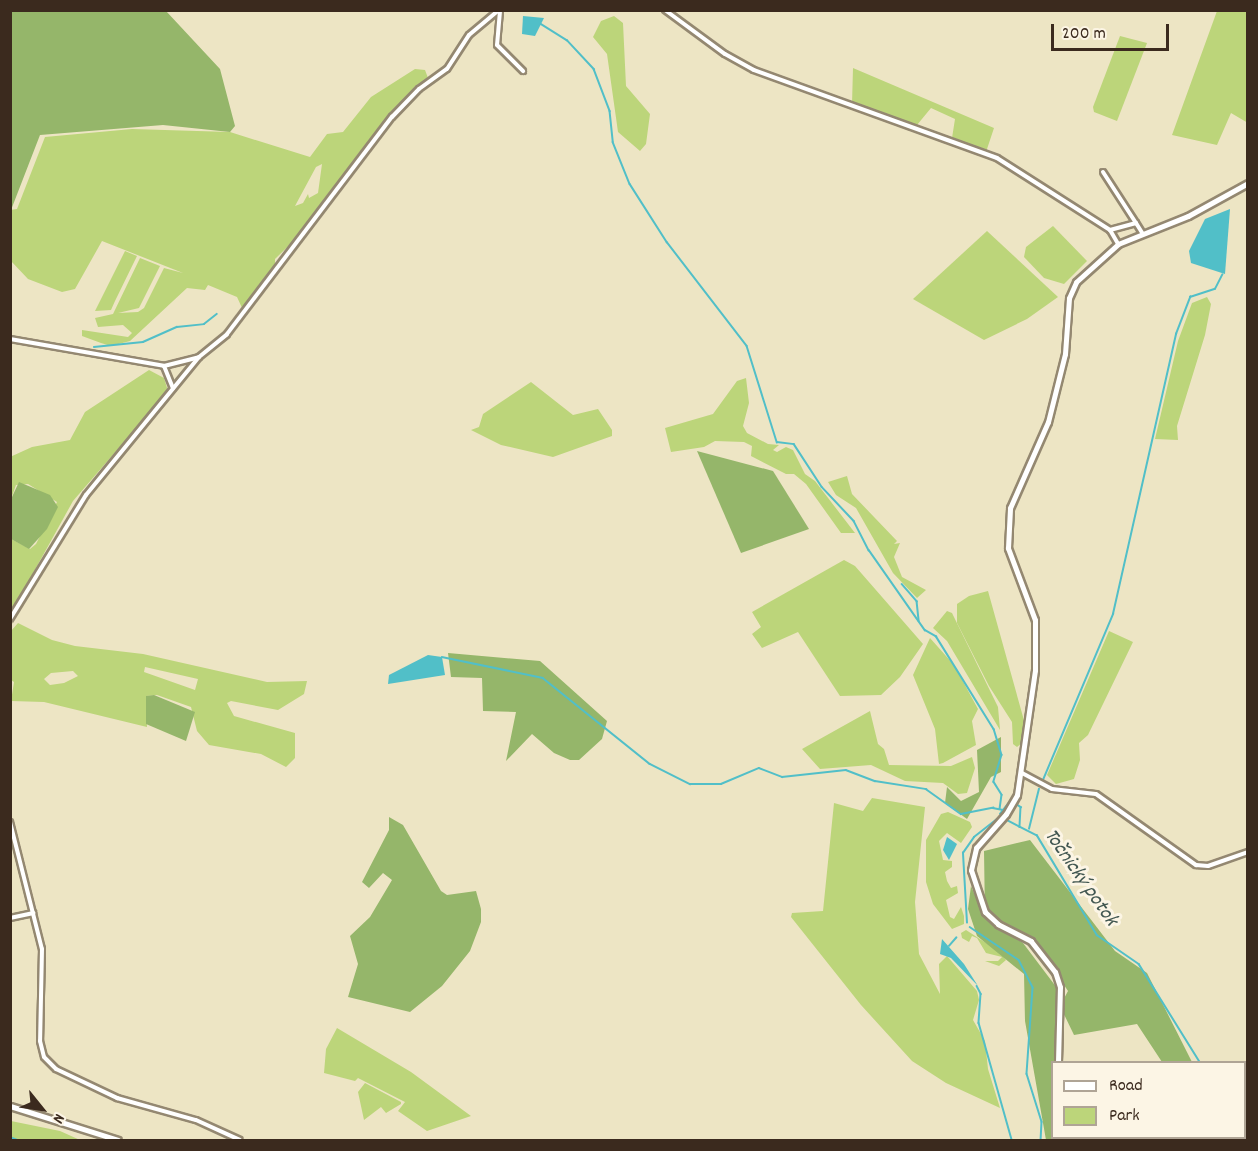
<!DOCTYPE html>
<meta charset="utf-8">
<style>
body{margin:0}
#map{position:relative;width:1258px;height:1151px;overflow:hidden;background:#ede5c4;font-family:Dekko,sans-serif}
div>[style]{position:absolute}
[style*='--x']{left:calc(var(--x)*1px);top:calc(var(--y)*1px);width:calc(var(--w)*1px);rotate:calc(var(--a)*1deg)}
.green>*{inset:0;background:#bcd57a}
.forest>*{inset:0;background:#95b66a}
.water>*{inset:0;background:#51bfc8}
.stream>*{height:1.5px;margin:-0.75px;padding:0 0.75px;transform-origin:0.75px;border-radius:0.75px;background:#51bfc8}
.roads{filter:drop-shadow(2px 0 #948871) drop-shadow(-2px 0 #948871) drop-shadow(0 2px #948871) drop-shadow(0 -2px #948871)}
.minor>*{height:4px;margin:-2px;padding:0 2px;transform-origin:2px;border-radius:2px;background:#fff}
.tertiary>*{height:5px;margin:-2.5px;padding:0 2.5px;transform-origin:2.5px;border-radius:2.5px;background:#fff}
span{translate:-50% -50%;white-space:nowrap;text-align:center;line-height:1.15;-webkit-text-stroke:6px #fcf5e5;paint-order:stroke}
.water-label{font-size:21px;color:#425751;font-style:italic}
.frame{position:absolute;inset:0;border:12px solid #3b2a1e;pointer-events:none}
.legend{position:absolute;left:1051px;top:1061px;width:195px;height:78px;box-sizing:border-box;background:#fcf5e5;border:2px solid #afa495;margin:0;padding:8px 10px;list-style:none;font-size:18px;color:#3b2a1e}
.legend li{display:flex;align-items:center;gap:12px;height:30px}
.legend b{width:30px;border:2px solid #afa495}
.north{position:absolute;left:12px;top:1079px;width:60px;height:60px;-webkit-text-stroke:4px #fcf5e5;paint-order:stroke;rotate:120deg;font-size:16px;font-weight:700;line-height:24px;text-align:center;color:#3b2a1e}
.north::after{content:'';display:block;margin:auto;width:21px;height:27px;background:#3b2a1e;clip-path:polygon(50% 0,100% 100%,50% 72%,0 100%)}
.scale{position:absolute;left:1051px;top:24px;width:118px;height:27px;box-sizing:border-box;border:3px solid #3b2a1e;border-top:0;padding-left:8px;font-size:18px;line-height:21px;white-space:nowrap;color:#3b2a1e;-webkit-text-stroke:4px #fcf5e5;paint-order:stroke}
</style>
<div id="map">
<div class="green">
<i style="clip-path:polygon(1217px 11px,1247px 11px,1248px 123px,1231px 113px,1217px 145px,1172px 135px)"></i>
<i style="clip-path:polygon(614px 16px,623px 23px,626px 86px,650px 114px,646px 144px,640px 151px,618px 132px,607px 54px,593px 37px,601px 21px)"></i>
<i style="clip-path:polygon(1120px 36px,1147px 43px,1117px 121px,1094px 112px,1093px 107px)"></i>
<i style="clip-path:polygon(853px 68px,994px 128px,986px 152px,952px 138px,955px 119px,931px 108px,917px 125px,852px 104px)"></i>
<i style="clip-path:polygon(evenodd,415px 69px,425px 70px,428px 78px,383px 123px,310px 225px,275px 259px,275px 268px,243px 310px,237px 297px,208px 285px,205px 290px,187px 288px,130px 341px,111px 346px,101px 343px,82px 336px,82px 330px,128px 337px,132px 333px,123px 325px,98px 327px,95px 318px,113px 314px,140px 258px,160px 266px,139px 308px,118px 313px,138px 312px,144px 308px,164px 268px,183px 273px,102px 241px,75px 289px,62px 292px,28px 279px,11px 261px,10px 210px,17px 209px,45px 137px,132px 129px,230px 132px,310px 157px,327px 134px,343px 132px,371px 97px,415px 69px,322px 164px,318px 193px,309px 198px,308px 194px,303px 203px,295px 206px,316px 167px,322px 164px)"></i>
<i style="clip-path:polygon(1053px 226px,1087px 261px,1064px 284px,1044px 278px,1024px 257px,1026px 247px)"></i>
<i style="clip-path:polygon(987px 231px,1058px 297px,1027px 319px,984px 340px,913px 299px)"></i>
<i style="clip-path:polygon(125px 251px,137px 256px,115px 301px,111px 310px,95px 311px)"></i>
<i style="clip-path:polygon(1207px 297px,1211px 304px,1205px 335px,1177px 426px,1178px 440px,1155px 439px,1178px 341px,1192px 303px)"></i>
<i style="clip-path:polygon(149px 370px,164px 378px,168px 391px,73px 501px,11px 613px,11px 539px,30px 549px,36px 544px,57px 502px,28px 484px,16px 485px,11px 499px,10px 457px,32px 447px,70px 440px,85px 412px)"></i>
<i style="clip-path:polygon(746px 378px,749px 403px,743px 426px,747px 433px,768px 444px,779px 445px,773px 450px,777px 452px,786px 447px,793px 450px,805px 474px,815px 481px,855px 533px,841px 533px,806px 484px,794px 474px,786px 474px,751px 456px,752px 446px,744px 442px,715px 441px,704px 447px,671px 452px,665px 428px,713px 414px,737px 381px)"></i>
<i style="clip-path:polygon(531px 382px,573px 415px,598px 409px,612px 430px,612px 436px,553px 457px,501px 445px,471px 430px,479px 427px,483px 414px)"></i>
<i style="clip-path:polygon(847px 476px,852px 494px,897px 541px,894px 544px,900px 543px,894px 557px,902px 577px,926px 590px,917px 598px,893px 573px,856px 508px,836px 495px,828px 482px)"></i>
<i style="clip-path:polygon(844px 560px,855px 566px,923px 644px,900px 677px,881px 695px,840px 696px,798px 632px,762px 648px,752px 634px,761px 627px,752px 612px)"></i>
<i style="clip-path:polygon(988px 591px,1025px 724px,1022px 743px,1017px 747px,1013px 744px,1012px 722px,989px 686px,957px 623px,957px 604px,969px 596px)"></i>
<i style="clip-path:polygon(947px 611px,952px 613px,998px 707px,1000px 730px,947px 641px,933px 628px)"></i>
<i style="clip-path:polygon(evenodd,18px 623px,52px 640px,75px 646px,143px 654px,267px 682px,307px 681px,304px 694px,278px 710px,231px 701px,227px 703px,234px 716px,295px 733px,295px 758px,286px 767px,261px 754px,209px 745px,197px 731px,191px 707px,157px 695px,146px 696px,147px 727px,44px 702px,11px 701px,14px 682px,11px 680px,11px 631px,18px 623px,145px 667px,198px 679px,195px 690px,144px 672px,145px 667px,18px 623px,73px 671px,78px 676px,64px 683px,50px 685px,44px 679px,51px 673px,73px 671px)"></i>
<i style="clip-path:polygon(1109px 631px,1133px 642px,1088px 735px,1079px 743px,1080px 760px,1074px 779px,1056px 784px,1047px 775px)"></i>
<i style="clip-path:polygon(930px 638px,954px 665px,978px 709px,972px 721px,976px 745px,943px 763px,939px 764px,935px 729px,913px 675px)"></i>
<i style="clip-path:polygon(870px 711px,878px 744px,884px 749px,889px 765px,951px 766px,972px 757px,975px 768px,967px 793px,958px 794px,943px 783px,905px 781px,871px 765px,820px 769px,802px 749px)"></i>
<i style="clip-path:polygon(872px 798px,925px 807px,915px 902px,919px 954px,940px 994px,939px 964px,947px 956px,977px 991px,979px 1000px,973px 1020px,985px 1041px,988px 1069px,1000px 1108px,946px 1083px,912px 1061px,861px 1005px,791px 917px,792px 913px,823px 911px,834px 803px,863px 811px)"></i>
<i style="clip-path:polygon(948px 812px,970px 822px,972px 827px,961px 843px,947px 833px,939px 841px,943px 860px,952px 861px,952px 867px,945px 872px,947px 881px,951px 888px,957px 886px,958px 893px,946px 900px,950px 917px,954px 919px,961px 907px,964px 916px,964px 924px,952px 929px,933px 904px,926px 882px,926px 840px,941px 814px)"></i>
<i style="clip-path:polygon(966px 930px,1000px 952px,1006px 960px,999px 966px,985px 961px,998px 961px,1002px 957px,986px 953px,977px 938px,972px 936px,969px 942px,962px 938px,961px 933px)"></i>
<i style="clip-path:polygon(337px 1028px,411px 1072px,471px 1116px,427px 1131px,398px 1111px,405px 1102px,358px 1078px,355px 1081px,324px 1073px,326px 1049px)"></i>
<i style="clip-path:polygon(365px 1083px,401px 1102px,401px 1104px,386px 1113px,381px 1107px,364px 1120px,358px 1092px)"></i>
<i style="clip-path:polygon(11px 1121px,60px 1131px,80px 1140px,11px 1140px)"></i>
</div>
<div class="forest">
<i style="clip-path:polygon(11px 10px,166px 11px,220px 69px,235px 126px,230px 132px,163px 125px,40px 135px,11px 210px)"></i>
<i style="clip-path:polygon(697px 451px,773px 471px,809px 529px,741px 553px)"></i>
<i style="clip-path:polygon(19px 482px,50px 495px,58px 507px,47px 529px,29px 549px,11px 539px,11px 499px)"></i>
<i style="clip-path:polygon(448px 653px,540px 661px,607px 721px,602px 739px,579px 760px,570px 760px,554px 753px,532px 734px,506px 761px,516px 712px,483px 711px,482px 678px,451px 677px)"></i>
<i style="clip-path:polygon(154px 695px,195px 712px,186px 741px,146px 724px,146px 696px)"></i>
<i style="clip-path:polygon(1001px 737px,1001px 772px,991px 777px,967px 819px,945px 803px,947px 787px,961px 801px,979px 792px,977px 750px)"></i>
<i style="clip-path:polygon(389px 817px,403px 825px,441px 891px,447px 895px,476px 891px,481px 909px,481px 922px,470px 951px,442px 986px,410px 1012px,348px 997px,358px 964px,350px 936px,370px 917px,392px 880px,383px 873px,369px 888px,362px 882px,389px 830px)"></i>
<i style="clip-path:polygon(1030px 840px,1115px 951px,1147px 973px,1192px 1062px,1162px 1062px,1137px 1024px,1074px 1035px,1060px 1006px,1068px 991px,1044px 955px,995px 924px,1023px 943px,1057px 988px,1052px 1138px,1061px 1140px,1046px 1140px,1025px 1021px,1024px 974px,977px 936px,968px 909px,971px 886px,985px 918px,984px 851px)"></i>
</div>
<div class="water">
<i style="clip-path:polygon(523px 16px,544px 18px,535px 36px,522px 34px)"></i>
<i style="clip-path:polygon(1230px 209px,1225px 274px,1191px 263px,1189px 251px,1205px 219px)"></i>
<i style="clip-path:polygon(428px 655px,442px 657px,445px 675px,388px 684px,389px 675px)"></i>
<i style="clip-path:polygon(947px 837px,957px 844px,949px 860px,943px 850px)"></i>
<i style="clip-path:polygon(942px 939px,964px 964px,978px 986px,951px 958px,940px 954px)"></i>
</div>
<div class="stream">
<i style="--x:541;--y:24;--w:31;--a:32"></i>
<i style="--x:567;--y:40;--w:40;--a:47"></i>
<i style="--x:594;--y:69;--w:45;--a:69.1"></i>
<i style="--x:610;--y:111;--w:31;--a:84"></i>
<i style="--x:613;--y:142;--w:45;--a:68"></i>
<i style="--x:630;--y:184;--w:69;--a:57.5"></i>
<i style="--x:667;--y:242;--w:131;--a:52.4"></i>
<i style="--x:747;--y:346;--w:101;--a:72.6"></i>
<i style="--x:777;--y:442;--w:17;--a:7"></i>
<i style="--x:794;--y:444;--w:51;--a:56.9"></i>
<i style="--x:822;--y:487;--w:47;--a:46.7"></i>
<i style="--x:854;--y:521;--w:33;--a:63"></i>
<i style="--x:869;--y:550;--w:98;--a:55"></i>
<i style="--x:925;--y:630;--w:13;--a:29"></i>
<i style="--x:936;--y:636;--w:110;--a:58.1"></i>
<i style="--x:994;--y:729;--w:27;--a:73"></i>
<i style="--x:1002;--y:755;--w:28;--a:107"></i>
<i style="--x:994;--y:782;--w:15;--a:58"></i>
<i style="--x:1002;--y:795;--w:14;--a:98"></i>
<i style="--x:94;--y:347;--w:49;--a:-5.8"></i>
<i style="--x:143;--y:342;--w:37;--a:-24"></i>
<i style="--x:177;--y:327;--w:27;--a:-6"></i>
<i style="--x:204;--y:324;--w:16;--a:-38"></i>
<i style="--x:902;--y:584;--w:23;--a:49"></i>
<i style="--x:917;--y:601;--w:20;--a:84"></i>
<i style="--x:442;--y:657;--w:103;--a:11.7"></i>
<i style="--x:543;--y:678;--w:137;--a:38.8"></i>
<i style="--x:650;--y:764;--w:45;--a:26.6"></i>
<i style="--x:690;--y:784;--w:31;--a:0"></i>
<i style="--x:721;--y:784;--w:41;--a:-22.8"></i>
<i style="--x:759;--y:768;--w:25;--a:21"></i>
<i style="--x:782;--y:777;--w:64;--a:-6.2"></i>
<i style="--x:846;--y:770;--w:31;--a:21"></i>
<i style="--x:875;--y:781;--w:52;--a:8.9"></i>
<i style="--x:926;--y:789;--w:43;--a:35.5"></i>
<i style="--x:961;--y:814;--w:33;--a:-11"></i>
<i style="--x:993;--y:808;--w:10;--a:11"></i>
<i style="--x:1043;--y:780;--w:180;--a:-67.1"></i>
<i style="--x:1113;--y:614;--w:287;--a:-77.3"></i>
<i style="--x:1176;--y:334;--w:40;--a:-69"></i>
<i style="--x:1190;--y:297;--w:26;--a:-18"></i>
<i style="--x:1215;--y:289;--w:16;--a:-63"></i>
<i style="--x:1016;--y:804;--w:6;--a:31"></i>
<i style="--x:1021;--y:807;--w:20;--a:93"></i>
<i style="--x:1000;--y:814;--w:18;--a:-52"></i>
<i style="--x:1005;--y:819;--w:36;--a:27"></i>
<i style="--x:1037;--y:835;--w:117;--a:59"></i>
<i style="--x:1097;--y:935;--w:51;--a:34.6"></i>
<i style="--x:1139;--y:964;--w:115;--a:58.1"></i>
<i style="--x:1029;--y:829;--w:41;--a:-76"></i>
<i style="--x:967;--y:923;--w:70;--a:-93.3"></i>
<i style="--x:963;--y:853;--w:19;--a:-55"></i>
<i style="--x:974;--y:837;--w:34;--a:-38"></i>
<i style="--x:970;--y:927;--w:59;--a:34"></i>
<i style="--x:1019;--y:960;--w:31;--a:63"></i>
<i style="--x:1033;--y:988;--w:86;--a:94"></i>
<i style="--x:1027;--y:1074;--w:50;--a:72.6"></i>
<i style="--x:1042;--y:1122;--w:18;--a:93"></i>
<i style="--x:949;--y:946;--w:11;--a:-49"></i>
<i style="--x:977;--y:986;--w:9;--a:63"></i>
<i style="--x:981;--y:994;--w:29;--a:94"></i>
<i style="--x:979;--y:1023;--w:122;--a:74.2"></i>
<i style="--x:10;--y:1137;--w:9;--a:21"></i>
<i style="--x:1242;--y:1138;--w:3;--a:45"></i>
</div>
<div class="roads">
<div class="minor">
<i style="--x:665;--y:10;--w:74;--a:36.3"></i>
<i style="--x:725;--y:54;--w:33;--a:29"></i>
<i style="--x:754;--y:70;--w:258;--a:19.9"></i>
<i style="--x:997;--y:158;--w:134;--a:32.5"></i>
<i style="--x:1110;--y:230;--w:27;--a:-15"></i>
<i style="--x:1136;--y:223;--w:13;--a:58"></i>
<i style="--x:500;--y:11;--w:34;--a:95"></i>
<i style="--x:497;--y:45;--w:37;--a:45"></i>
<i style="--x:1103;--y:172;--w:61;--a:57.1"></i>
<i style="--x:1110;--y:230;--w:16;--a:60"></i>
<i style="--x:10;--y:339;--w:156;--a:9.9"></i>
<i style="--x:164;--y:366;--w:36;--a:-14"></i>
<i style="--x:164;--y:366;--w:24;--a:68"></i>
<i style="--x:10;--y:619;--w:145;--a:-58.5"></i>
<i style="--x:86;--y:495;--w:178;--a:-50.7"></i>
<i style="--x:199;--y:357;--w:36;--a:-39"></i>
<i style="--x:227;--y:334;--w:273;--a:-52.8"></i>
<i style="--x:392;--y:117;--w:39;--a:-46"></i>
<i style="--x:419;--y:89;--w:34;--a:-36"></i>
<i style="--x:447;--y:69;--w:40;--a:-57.1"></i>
<i style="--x:469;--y:35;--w:39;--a:-40"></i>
<i style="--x:1022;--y:773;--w:34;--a:28"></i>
<i style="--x:1052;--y:789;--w:44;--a:6.5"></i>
<i style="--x:1096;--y:794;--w:123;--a:35.4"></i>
<i style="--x:1196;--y:865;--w:12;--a:5"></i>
<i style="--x:1208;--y:866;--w:42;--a:-19.3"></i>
<i style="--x:10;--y:822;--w:131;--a:75.9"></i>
<i style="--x:42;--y:949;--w:92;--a:91.2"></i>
<i style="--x:40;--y:1041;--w:16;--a:76"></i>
<i style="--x:44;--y:1057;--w:17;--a:45"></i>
<i style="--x:56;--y:1069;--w:68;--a:25.4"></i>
<i style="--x:117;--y:1098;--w:82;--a:15.6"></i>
<i style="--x:196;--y:1120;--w:48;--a:24.4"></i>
<i style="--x:10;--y:918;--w:24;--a:-12"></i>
</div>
<div class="tertiary">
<i style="--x:1058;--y:1062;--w:75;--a:-88.5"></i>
<i style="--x:1060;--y:987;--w:16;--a:-108"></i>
<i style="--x:1055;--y:972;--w:39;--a:-128"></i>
<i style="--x:1031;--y:941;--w:37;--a:-153"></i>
<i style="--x:998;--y:924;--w:18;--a:-137"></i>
<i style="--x:985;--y:912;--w:44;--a:-108.4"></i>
<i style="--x:971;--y:870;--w:23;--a:-77"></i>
<i style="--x:976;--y:848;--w:45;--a:-48.6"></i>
<i style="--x:1006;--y:814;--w:22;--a:-60"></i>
<i style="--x:1017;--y:795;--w:126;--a:-81.8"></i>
<i style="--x:1035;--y:670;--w:50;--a:-90"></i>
<i style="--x:1035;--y:620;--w:77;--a:-110.6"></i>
<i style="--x:1008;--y:548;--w:40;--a:-87.1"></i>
<i style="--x:1010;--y:508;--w:94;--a:-66.2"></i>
<i style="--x:1048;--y:422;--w:70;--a:-76"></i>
<i style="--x:1065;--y:354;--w:56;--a:-85.9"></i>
<i style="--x:1069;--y:298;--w:17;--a:-66"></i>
<i style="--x:1076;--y:282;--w:57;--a:-42.1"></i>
<i style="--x:1118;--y:244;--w:75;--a:-21.8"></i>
<i style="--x:1188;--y:216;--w:68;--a:-28.8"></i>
<i style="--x:10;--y:1106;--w:113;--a:17.5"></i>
<i style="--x:1069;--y:1138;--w:2;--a:90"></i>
</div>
</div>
<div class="water-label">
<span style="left:1080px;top:878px;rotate:55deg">Točnický potok</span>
</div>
<div class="frame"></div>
<ul class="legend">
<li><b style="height:8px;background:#fff"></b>Road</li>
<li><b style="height:16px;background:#bcd57a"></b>Park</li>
</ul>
<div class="north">N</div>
<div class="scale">200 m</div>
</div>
